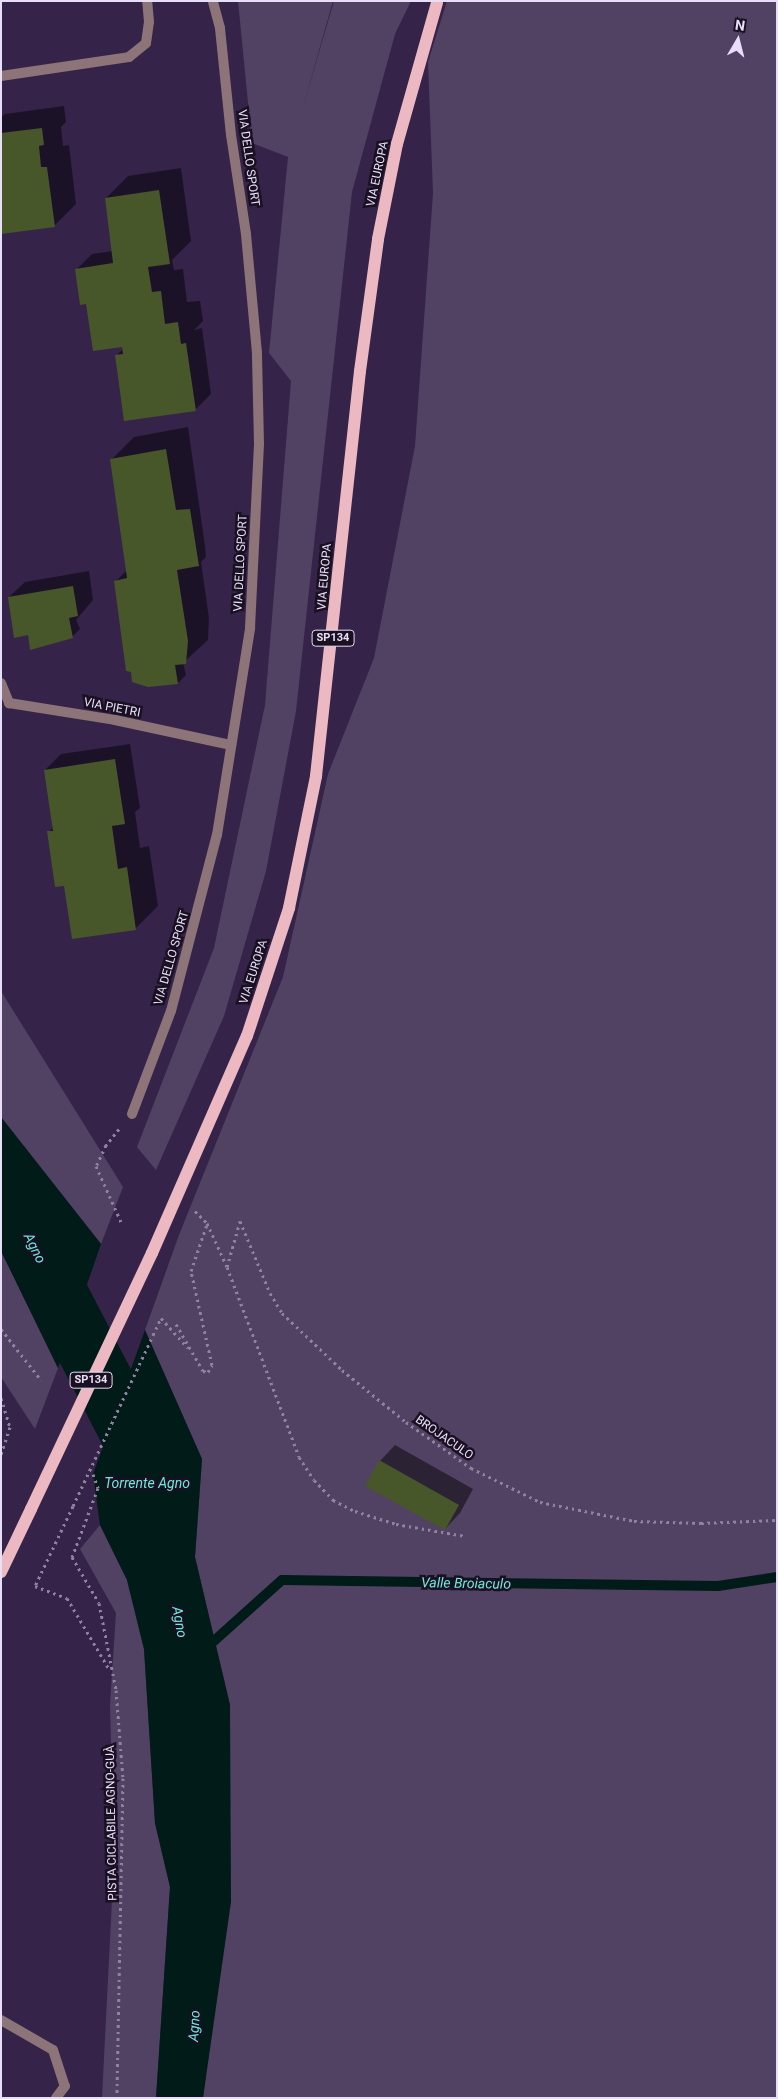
<!DOCTYPE html>
<meta charset="utf-8">
<style>
body{margin:0}
#map{position:relative;width:778px;height:2099px;overflow:hidden;background:#362349;font-family:Roboto,sans-serif}
div>[style]{position:absolute}
[style*='--x']{left:calc(var(--x)*1px);top:calc(var(--y)*1px);width:calc(var(--w)*1px);rotate:calc(var(--a)*1deg)}
.green>*{inset:0;background:#514263}
.water>*{inset:0;background:#011b18}
.shadow>*{inset:0;background:#0007}
.stream>*{height:10px;margin:-5px;padding:0 5px;transform-origin:5px;border-radius:5px;background:#011b18}
.river>*{height:60px;margin:-30px;padding:0 30px;transform-origin:30px;border-radius:30px;background:#011b18}
.building>*{inset:0;background:#47572a}
.path>*{height:3px;margin-top:-1.5px;transform-origin:0;background:repeating-linear-gradient(90deg,#9182a1 0 2.5px,transparent 0 6.5px)}
.service>*{height:10px;margin:-5px;padding:0 5px;transform-origin:5px;border-radius:5px;background:#8c7478}
.minor>*{height:10px;margin:-5px;padding:0 5px;transform-origin:5px;border-radius:5px;background:#8c7478}
.primary>*{height:12px;margin:-6px;padding:0 6px;transform-origin:6px;border-radius:6px;background:#ecb9c3}
.path-bridge>*{height:3px;margin-top:-1.5px;transform-origin:0;background:repeating-linear-gradient(90deg,#9182a1 0 2.5px,transparent 0 6.5px)}
.primary-bridge>*{height:12px;margin:-6px;padding:0 6px;transform-origin:6px;border-radius:6px;background:#ecb9c3}
span{translate:-50% -50%;white-space:nowrap;text-align:center;line-height:1.15;-webkit-text-stroke:5px #191122;paint-order:stroke}
.shield-label span{padding:1px 4px;background:#191122;border:1px solid;border-radius:4px;-webkit-text-stroke-width:0}
.shield-label{font-size:11px;color:#e9def7;font-weight:700}
.street-label{font-size:12px;color:#e9def7}
.water-label{font-size:14px;color:#6eeadc;font-style:italic}
.frame{position:absolute;inset:0;border:2px solid #e9def7;pointer-events:none}
.north{position:absolute;left:713px;top:15px;width:50px;height:50px;-webkit-text-stroke:4px #191122;paint-order:stroke;rotate:8deg;font-size:14px;font-weight:700;line-height:20px;text-align:center;color:#e9def7}
.north::after{content:'';display:block;margin:auto;width:18px;height:22px;background:#e9def7;clip-path:polygon(50% 0,100% 100%,50% 72%,0 100%)}
</style>
<div id="map">
<div class="green">
<i style="clip-path:polygon(238px 1px,333px 1px,303px 107px,334px 1px,411px 1px,395px 34px,352px 192px,296px 711px,266px 871px,224px 1016px,156px 1170px,137px 1147px,214px 948px,265px 705px,291px 381px,269px 353px,288px 157px,252px 143px)"></i>
<i style="clip-path:polygon(447px 1px,777px 1px,777px 2098px,203px 2098px,210px 2040px,230px 1705px,195px 1557px,202px 1459px,145px 1330px,179px 1235px,283px 977px,328px 774px,374px 658px,415px 446px,433px 193px,428px 62px)"></i>
<i style="clip-path:polygon(1px 991px,123px 1187px,101px 1244px,1px 1117px)"></i>
<i style="clip-path:polygon(1px 1251px,58px 1368px,35px 1429px,1px 1377px)"></i>
<i style="clip-path:polygon(100px 1525px,127px 1580px,144px 1649px,155px 1823px,170px 1887px,156px 2098px,102px 2098px,114px 1860px,110px 1704px,116px 1613px,80px 1549px)"></i>
</div>
<div class="water">
<i style="clip-path:polygon(1px 1117px,101px 1244px,58px 1368px,1px 1251px)"></i>
<i style="clip-path:polygon(145px 1330px,202px 1459px,195px 1557px,230px 1705px,231px 1902px,203px 2098px,156px 2098px,170px 1887px,155px 1823px,144px 1649px,127px 1580px,100px 1525px,93px 1474px)"></i>
</div>
<div class="shadow">
<i style="clip-path:polygon(64px 106px,66px 122px,61px 127px,63px 146px,69px 145px,76px 204px,54px 226px,1px 233px,1px 117px,5px 114px)"></i>
<i style="clip-path:polygon(181px 168px,191px 241px,172px 260px,174px 270px,183px 269px,187px 302px,200px 301px,203px 321px,194px 330px,202px 328px,211px 394px,195px 410px,116px 356px,124px 348px,88px 303px,76px 270px,92px 254px,113px 251px,106px 198px,128px 176px)"></i>
<i style="clip-path:polygon(188px 427px,205px 546px,206px 557px,201px 562px,209px 618px,208px 640px,183px 663px,186px 675px,178px 683px,148px 686px,115px 582px,127px 570px,111px 460px,134px 437px)"></i>
<i style="clip-path:polygon(89px 571px,93px 600px,76px 620px,80px 629px,72px 637px,29px 634px,9px 597px,25px 582px)"></i>
<i style="clip-path:polygon(130px 744px,140px 808px,135px 812px,140px 848px,149px 846px,158px 906px,136px 928px,65px 885px,49px 832px,53px 827px,45px 770px,61px 754px)"></i>
<i style="clip-path:polygon(395px 1445px,473px 1489px,460px 1513px,445px 1529px,380px 1461px)"></i>
</div>
<div class="stream">
<i style="--x:205;--y:1649;--w:103;--a:-41.9"></i>
<i style="--x:282;--y:1580;--w:436;--a:0.8"></i>
<i style="--x:718;--y:1586;--w:60;--a:-8.7"></i>
</div>
<div class="river">
<i style="--x:1;--y:1184;--w:276;--a:62.6"></i>
<i style="--x:128;--y:1429;--w:58;--a:66.5"></i>
</div>
<div class="building">
<i style="clip-path:polygon(42px 128px,44px 145px,39px 146px,41px 167px,47px 167px,55px 227px,1px 234px,1px 133px)"></i>
<i style="clip-path:polygon(159px 190px,170px 264px,148px 267px,152px 292px,161px 291px,165px 324px,178px 322px,181px 344px,186px 343px,196px 411px,124px 421px,115px 355px,123px 354px,122px 347px,93px 351px,86px 304px,80px 305px,75px 269px,113px 263px,105px 198px)"></i>
<i style="clip-path:polygon(166px 449px,176px 510px,190px 509px,199px 566px,177px 570px,188px 641px,186px 664px,175px 665px,178px 684px,148px 687px,132px 682px,131px 672px,126px 671px,114px 581px,127px 578px,110px 459px)"></i>
<i style="clip-path:polygon(73px 586px,78px 616px,69px 618px,73px 638px,30px 650px,28px 635px,14px 638px,8px 597px)"></i>
<i style="clip-path:polygon(115px 759px,125px 824px,112px 826px,118px 869px,127px 867px,136px 930px,72px 939px,64px 886px,55px 887px,47px 831px,53px 831px,44px 770px)"></i>
<i style="clip-path:polygon(379px 1460px,459px 1505px,445px 1530px,365px 1486px)"></i>
</div>
<div class="path">
<i style="--x:119;--y:1129;--w:21;--a:129"></i>
<i style="--x:106;--y:1145;--w:23;--a:115"></i>
<i style="--x:96;--y:1166;--w:64;--a:65.9"></i>
<i style="--x:195;--y:1211;--w:17;--a:45"></i>
<i style="--x:207;--y:1223;--w:48;--a:65.6"></i>
<i style="--x:227;--y:1267;--w:203;--a:69.2"></i>
<i style="--x:299;--y:1457;--w:27;--a:57"></i>
<i style="--x:314;--y:1480;--w:28;--a:46"></i>
<i style="--x:333;--y:1500;--w:25;--a:27"></i>
<i style="--x:355;--y:1511;--w:43;--a:17.6"></i>
<i style="--x:396;--y:1524;--w:70;--a:9.9"></i>
<i style="--x:227;--y:1267;--w:48;--a:-74.2"></i>
<i style="--x:240;--y:1221;--w:78;--a:67.4"></i>
<i style="--x:270;--y:1293;--w:23;--a:59"></i>
<i style="--x:282;--y:1313;--w:83;--a:43.5"></i>
<i style="--x:342;--y:1370;--w:82;--a:39.1"></i>
<i style="--x:406;--y:1422;--w:80;--a:35.3"></i>
<i style="--x:471;--y:1468;--w:77;--a:26.2"></i>
<i style="--x:540;--y:1502;--w:96;--a:11.4"></i>
<i style="--x:634;--y:1521;--w:67;--a:1.7"></i>
<i style="--x:701;--y:1523;--w:76;--a:-2.3"></i>
<i style="--x:176;--y:1324;--w:54;--a:60.1"></i>
<i style="--x:203;--y:1371;--w:5;--a:11"></i>
<i style="--x:208;--y:1372;--w:8;--a:-60"></i>
<i style="--x:212;--y:1365;--w:96;--a:-102.6"></i>
<i style="--x:191;--y:1271;--w:50;--a:-71.2"></i>
<i style="--x:1;--y:1329;--w:65;--a:51.9"></i>
<i style="--x:153;--y:1335;--w:19;--a:-65"></i>
<i style="--x:161;--y:1318;--w:40;--a:48"></i>
<i style="--x:1;--y:1398;--w:30;--a:73"></i>
<i style="--x:10;--y:1427;--w:29;--a:108"></i>
<i style="--x:93;--y:1474;--w:15;--a:70"></i>
<i style="--x:98;--y:1488;--w:74;--a:110.6"></i>
<i style="--x:72;--y:1557;--w:53;--a:59.6"></i>
<i style="--x:99;--y:1603;--w:89;--a:78.9"></i>
<i style="--x:116;--y:1690;--w:88;--a:85.5"></i>
<i style="--x:123;--y:1778;--w:320;--a:91.1"></i>
<i style="--x:73;--y:1506;--w:89;--a:115.4"></i>
<i style="--x:35;--y:1586;--w:34;--a:21"></i>
<i style="--x:67;--y:1598;--w:82;--a:59.4"></i>
</div>
<div class="service">
<i style="--x:1;--y:76;--w:129;--a:-8.4"></i>
<i style="--x:129;--y:57;--w:22;--a:-39"></i>
<i style="--x:146;--y:43;--w:21;--a:-82"></i>
<i style="--x:149;--y:22;--w:21;--a:-95"></i>
<i style="--x:1;--y:2020;--w:60;--a:30"></i>
<i style="--x:53;--y:2050;--w:38;--a:72"></i>
<i style="--x:65;--y:2086;--w:15;--a:127"></i>
</div>
<div class="minor">
<i style="--x:1;--y:683;--w:22;--a:68"></i>
<i style="--x:9;--y:703;--w:107;--a:9.1"></i>
<i style="--x:115;--y:720;--w:119;--a:12.2"></i>
<i style="--x:132;--y:1114;--w:110;--a:-69.3"></i>
<i style="--x:171;--y:1011;--w:182;--a:-75.4"></i>
<i style="--x:217;--y:835;--w:210;--a:-80.9"></i>
<i style="--x:250;--y:628;--w:184;--a:-87.2"></i>
<i style="--x:259;--y:444;--w:91;--a:-91.3"></i>
<i style="--x:257;--y:353;--w:120;--a:-95.3"></i>
<i style="--x:246;--y:234;--w:100;--a:-98.6"></i>
<i style="--x:231;--y:135;--w:108;--a:-95.9"></i>
<i style="--x:220;--y:28;--w:28;--a:-105"></i>
</div>
<div class="primary">
<i style="--x:152;--y:1253;--w:237;--a:-66.4"></i>
<i style="--x:247;--y:1036;--w:135;--a:-71.8"></i>
<i style="--x:289;--y:908;--w:135;--a:-78.4"></i>
<i style="--x:316;--y:776;--w:407;--a:-83.8"></i>
<i style="--x:360;--y:371;--w:133;--a:-82.2"></i>
<i style="--x:378;--y:239;--w:97;--a:-78.7"></i>
<i style="--x:397;--y:144;--w:147;--a:-74.2"></i>
<i style="--x:1;--y:1572;--w:70;--a:-64.5"></i>
</div>
<div class="path-bridge">
<i style="--x:73;--y:1506;--w:189;--a:-64.9"></i>
</div>
<div class="primary-bridge">
<i style="--x:31;--y:1509;--w:283;--a:-64.7"></i>
</div>
<div class="shield-label">
<span style="left:333px;top:638px">SP134</span>
<span style="left:91px;top:1380px">SP134</span>
</div>
<div class="street-label">
<span style="left:248px;top:158px;rotate:82deg">VIA DELLO SPORT</span>
<span style="left:378px;top:174px;rotate:-78deg">VIA EUROPA</span>
<span style="left:241px;top:563px;rotate:-87deg">VIA DELLO SPORT</span>
<span style="left:325px;top:577px;rotate:-85deg">VIA EUROPA</span>
<span style="left:112px;top:708px;rotate:11deg">VIA PIETRI</span>
<span style="left:172px;top:958px;rotate:-74deg">VIA DELLO SPORT</span>
<span style="left:254px;top:972px;rotate:-72deg">VIA EUROPA</span>
<span style="left:444px;top:1438px;rotate:35deg">BROJACULO</span>
<span style="left:112px;top:1823px;rotate:-91deg">PISTA CICLABILE AGNO-GUÀ</span>
</div>
<div class="water-label">
<span style="left:35px;top:1248px;rotate:63deg">Agno</span>
<span style="left:147px;top:1483px">Torrente Agno</span>
<span style="left:466px;top:1583px;rotate:1deg">Valle Broiaculo</span>
<span style="left:180px;top:1622px;rotate:80deg">Agno</span>
<span style="left:194px;top:2026px;rotate:-87deg">Agno</span>
</div>
<div class="frame"></div>
<div class="north">N</div>
</div>
